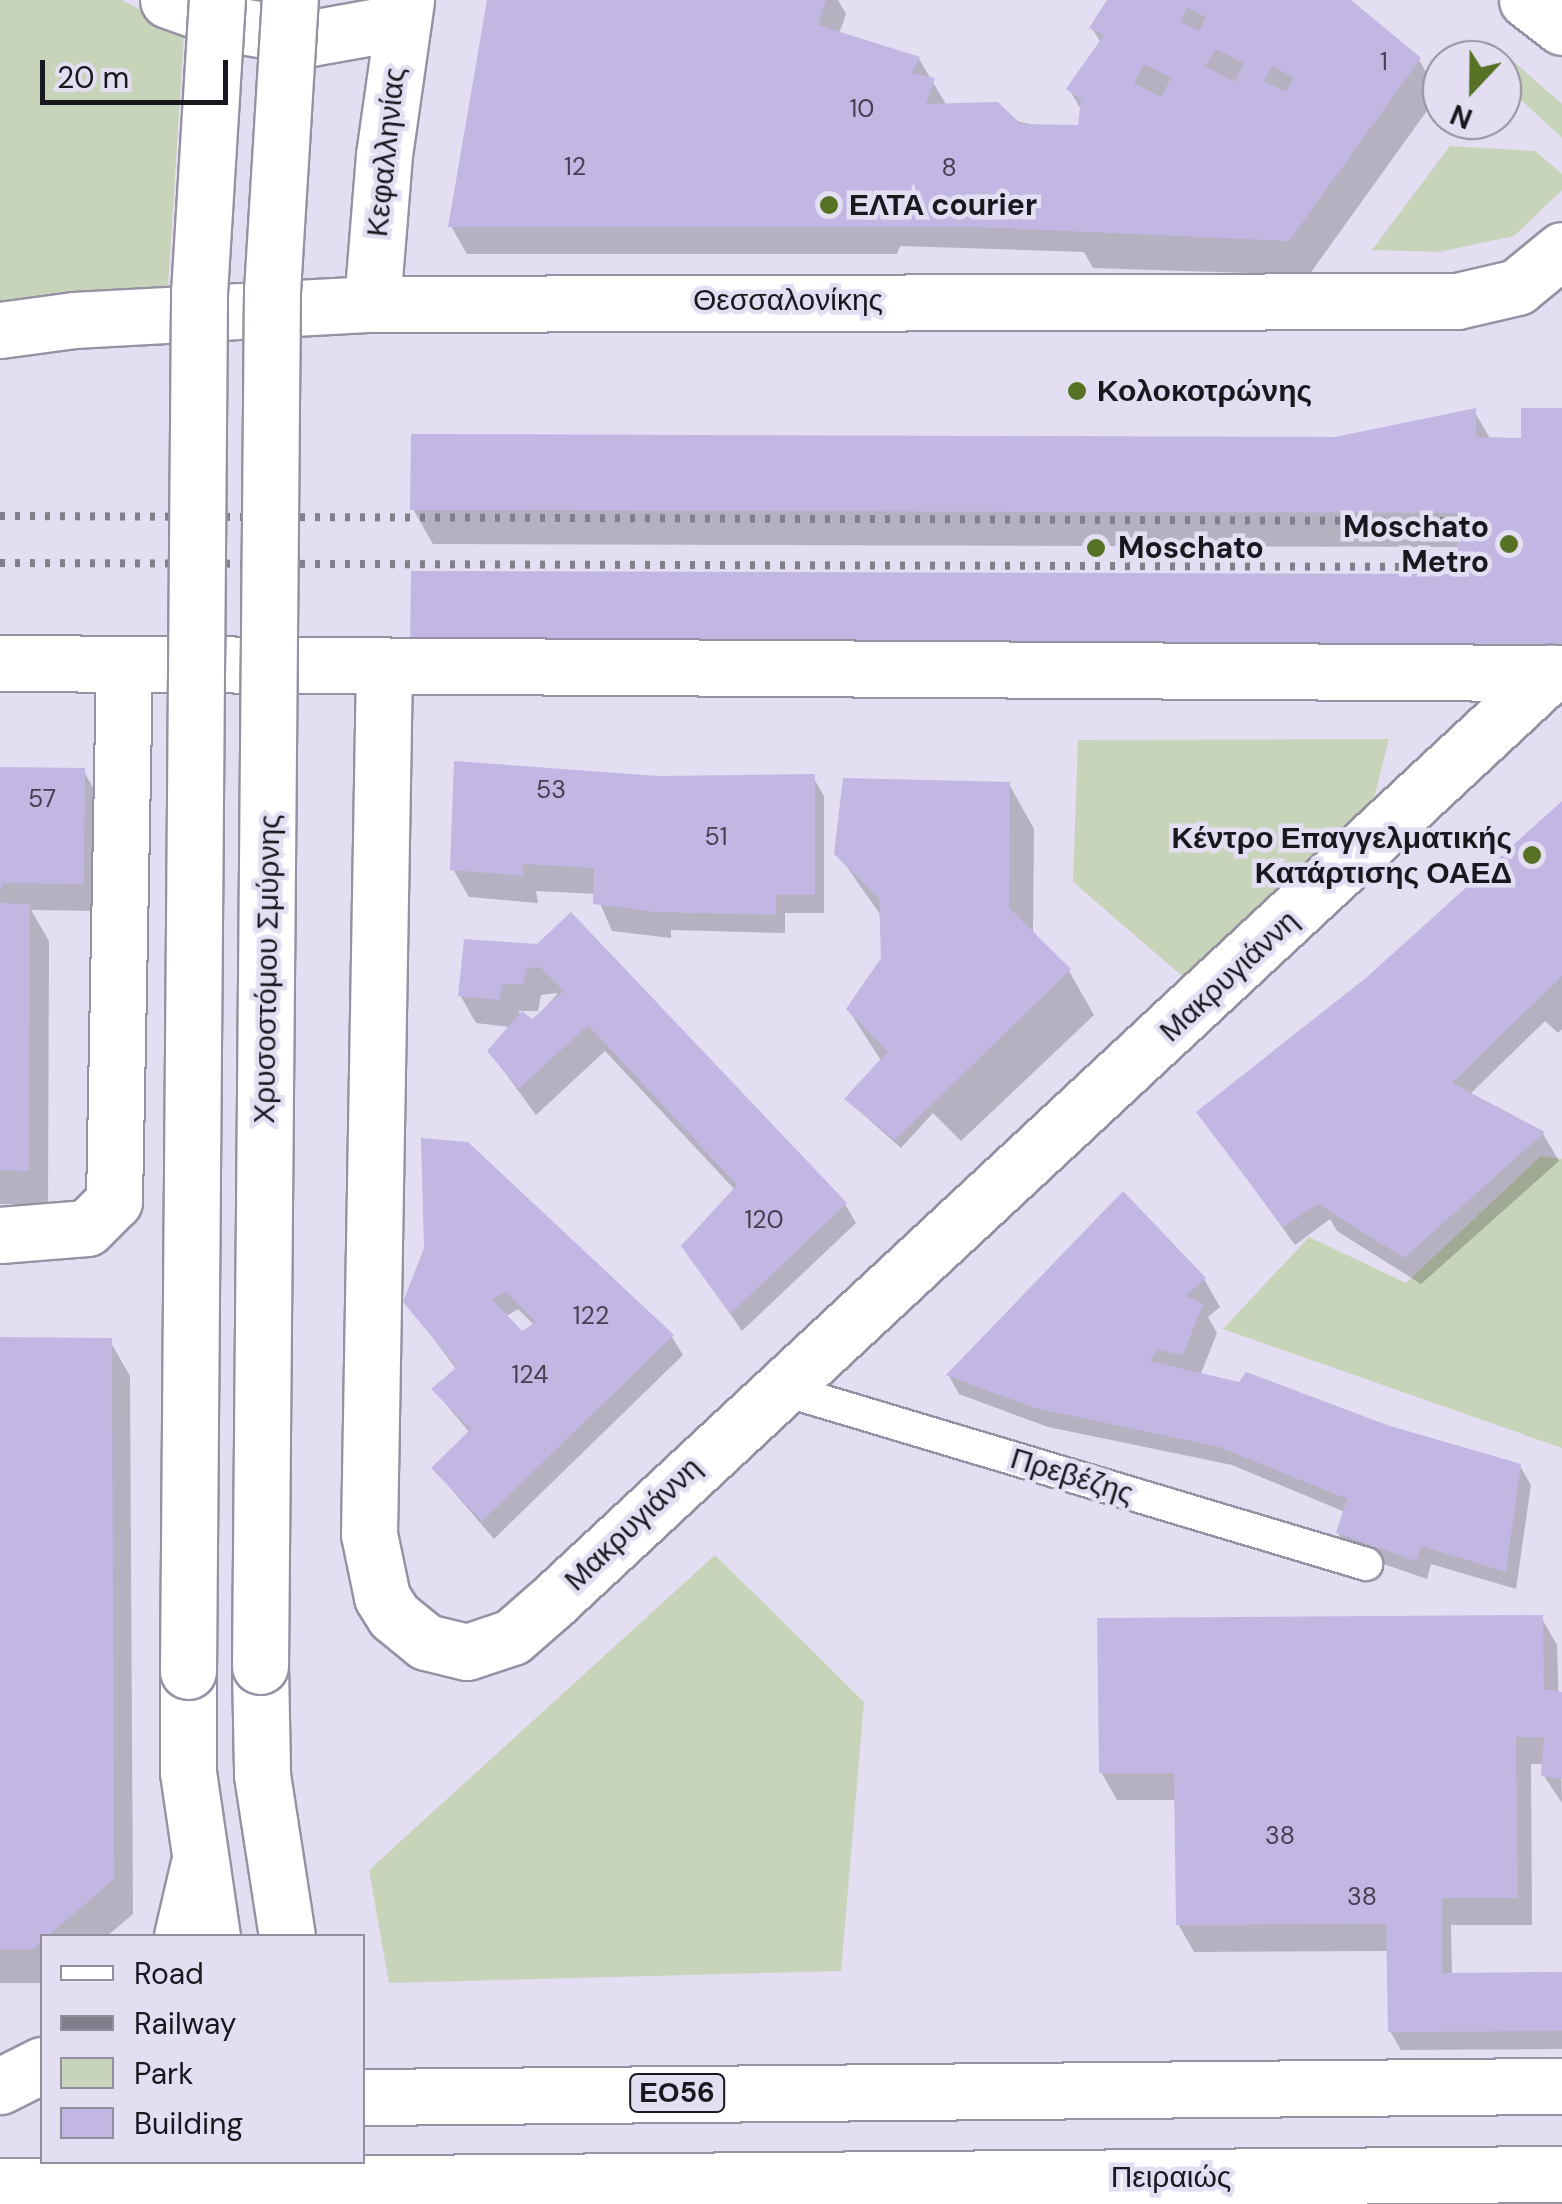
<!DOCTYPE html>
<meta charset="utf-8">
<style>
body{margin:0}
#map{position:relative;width:1562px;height:2204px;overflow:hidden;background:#e3def2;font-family:"DM Sans",sans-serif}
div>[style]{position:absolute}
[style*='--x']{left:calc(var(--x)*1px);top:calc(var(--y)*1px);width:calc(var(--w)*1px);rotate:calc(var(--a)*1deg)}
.green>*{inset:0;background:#c8d4b9}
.shadow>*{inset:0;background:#0003}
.building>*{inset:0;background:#c2b6e2}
.roads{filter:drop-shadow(2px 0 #9692a4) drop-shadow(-2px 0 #9692a4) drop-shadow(0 2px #9692a4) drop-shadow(0 -2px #9692a4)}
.service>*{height:32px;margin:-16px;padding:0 16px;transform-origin:16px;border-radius:16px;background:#fff}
.minor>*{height:55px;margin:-27.5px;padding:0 27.5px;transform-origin:27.5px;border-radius:27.5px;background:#fff}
.secondary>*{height:55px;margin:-27.5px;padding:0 27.5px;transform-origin:27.5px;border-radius:27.5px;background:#fff}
.primary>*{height:55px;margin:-27.5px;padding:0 27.5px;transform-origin:27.5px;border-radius:27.5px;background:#fff}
.rail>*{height:8px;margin-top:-4px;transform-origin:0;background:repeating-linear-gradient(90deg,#827f8d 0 5px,transparent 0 15px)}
.bridges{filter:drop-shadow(2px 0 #9692a4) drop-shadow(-2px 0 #9692a4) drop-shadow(0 2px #9692a4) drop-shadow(0 -2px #9692a4)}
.secondary-bridge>*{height:55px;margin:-27.5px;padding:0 27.5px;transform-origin:27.5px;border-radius:27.5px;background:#fff}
.dots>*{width:28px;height:28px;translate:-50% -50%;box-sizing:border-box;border:5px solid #e3def2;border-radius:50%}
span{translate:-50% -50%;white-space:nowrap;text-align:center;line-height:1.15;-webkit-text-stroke:9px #e3def2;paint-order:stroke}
.number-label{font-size:25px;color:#444050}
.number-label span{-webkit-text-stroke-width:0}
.shield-label span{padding:2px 8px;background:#e3def2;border:2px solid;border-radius:8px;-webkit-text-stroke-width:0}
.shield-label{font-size:28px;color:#1a181f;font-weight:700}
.street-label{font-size:30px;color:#1a181f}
.poi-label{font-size:30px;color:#1a181f;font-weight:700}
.left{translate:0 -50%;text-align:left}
.right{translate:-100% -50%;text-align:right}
.legend{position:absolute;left:40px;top:1934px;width:325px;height:230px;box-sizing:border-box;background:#e3def2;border:2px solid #938f9e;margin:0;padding:12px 18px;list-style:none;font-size:30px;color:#1a181f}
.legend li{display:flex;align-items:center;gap:20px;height:50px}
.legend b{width:50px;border:2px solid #938f9e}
.north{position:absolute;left:1422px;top:40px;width:100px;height:100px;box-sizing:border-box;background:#e3def2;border:2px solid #938f9e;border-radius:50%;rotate:202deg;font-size:28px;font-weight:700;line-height:40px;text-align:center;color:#1a181f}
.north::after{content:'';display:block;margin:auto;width:35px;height:45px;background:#587225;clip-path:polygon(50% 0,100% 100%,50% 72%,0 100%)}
.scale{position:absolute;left:40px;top:60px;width:188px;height:45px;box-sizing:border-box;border:5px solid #1a181f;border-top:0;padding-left:12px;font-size:30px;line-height:35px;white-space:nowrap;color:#1a181f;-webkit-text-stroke:8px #e3def2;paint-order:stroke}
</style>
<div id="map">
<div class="green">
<i style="clip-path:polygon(0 0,122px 0,184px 34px,168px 288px,0 308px)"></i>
<i style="clip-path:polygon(1513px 61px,1562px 104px,1562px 138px,1502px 82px)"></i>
<i style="clip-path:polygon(1450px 146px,1535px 151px,1562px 174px,1562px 190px,1514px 236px,1439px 252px,1372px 250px)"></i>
<i style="clip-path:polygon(1389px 739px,1372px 806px,1188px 981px,1073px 882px,1078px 740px)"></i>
<i style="clip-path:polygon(1541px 1156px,1562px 1159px,1562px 1448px,1223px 1329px,1309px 1237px,1406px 1283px)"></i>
<i style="clip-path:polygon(715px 1555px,864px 1702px,841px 1971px,389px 1983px,369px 1870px)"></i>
</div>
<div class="shadow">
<i style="clip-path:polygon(490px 0,838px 0,846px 14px,839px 34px,919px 59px,947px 106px,1081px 135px,1083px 113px,1069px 89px,1101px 43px,1092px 28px,1110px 0,1347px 0,1419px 60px,1439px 94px,1309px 275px,1093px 268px,1084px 252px,900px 246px,897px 254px,467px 254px,451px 226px)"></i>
<i style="clip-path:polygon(1474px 411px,1491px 440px,1524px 440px,1562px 411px,1562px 703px,1545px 702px,1459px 576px,1459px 547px,433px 544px,413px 509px,1335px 440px)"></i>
<i style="clip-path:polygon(0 769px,83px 770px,99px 798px,98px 911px,31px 910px,49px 941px,48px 1205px,0 1204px)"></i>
<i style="clip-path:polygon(813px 777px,824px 796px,824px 913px,785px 913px,785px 933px,671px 930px,671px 938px,612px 931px,596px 894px,536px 891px,538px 903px,469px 897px,453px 869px)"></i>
<i style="clip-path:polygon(1009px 784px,1034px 829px,1033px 936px,1069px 971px,1094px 1015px,961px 1141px,933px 1113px,901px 1148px,847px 1100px,882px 1062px,848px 1009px,883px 958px,882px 917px,837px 853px)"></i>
<i style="clip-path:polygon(1562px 804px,1562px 1029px,1558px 1033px,1545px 1021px,1469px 1095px,1543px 1134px,1559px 1161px,1421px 1284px,1337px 1231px,1330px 1219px,1295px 1245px,1199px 1112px,1369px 979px)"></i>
<i style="clip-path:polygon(evenodd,538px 947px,845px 1204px,856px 1223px,742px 1331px,684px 1246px,737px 1192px,605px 1051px,536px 1115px,490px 1052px,511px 1027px,476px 1023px,460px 995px,538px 947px,558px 993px,532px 1023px,518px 1011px,538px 1011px,541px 995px,558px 993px)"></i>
<i style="clip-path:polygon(evenodd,427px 1248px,672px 1337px,683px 1355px,494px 1539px,434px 1469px,470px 1433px,434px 1390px,457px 1370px,406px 1302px,427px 1248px,518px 1309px,535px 1326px,522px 1334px,505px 1317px,518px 1309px)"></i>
<i style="clip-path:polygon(1204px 1279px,1220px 1307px,1208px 1317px,1217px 1333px,1200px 1376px,1520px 1466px,1531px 1485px,1516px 1589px,1431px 1564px,1427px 1579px,1349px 1552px,1338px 1533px,1345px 1512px,1232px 1465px,1048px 1427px,959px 1394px,949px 1376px)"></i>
<i style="clip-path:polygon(0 1341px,110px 1341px,130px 1376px,133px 1914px,107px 1936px,42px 1936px,42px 1983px,0 1983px)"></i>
<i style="clip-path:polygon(1541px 1617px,1557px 1645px,1562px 1803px,1544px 1776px,1545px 1764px,1531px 1764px,1532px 1925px,1451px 1925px,1452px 1976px,1562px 1975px,1562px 2049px,1401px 2050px,1390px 2031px,1389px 1951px,1194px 1952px,1178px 1924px,1177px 1800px,1117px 1800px,1101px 1772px)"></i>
</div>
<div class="building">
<i style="clip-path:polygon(evenodd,487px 0,826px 0,818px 25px,920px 57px,912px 73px,935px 78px,926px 104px,998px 102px,1021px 124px,1078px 125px,1081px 99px,1066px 89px,1104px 35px,1089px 28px,1107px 0,1351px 0,1421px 58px,1289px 241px,977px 227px,448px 227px,487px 0,1187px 8px,1206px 17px,1199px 31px,1181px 22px,1187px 8px,487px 0,1216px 49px,1244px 63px,1234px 82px,1205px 66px,1216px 49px,487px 0,1144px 64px,1171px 78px,1161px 97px,1134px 83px,1144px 64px,487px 0,1272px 66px,1294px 78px,1286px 92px,1264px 81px,1272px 66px)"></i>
<i style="clip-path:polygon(1476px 408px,1476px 437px,1521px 438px,1521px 408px,1562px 408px,1562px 671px,410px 647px,411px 571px,1457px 574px,1457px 513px,410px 510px,411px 434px,1335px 437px)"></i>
<i style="clip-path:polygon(454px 761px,658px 776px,815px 774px,815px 895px,776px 895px,776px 915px,656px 912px,593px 904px,594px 868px,522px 864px,524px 876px,450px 870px)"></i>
<i style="clip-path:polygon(0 767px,85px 768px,84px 884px,3px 883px,0 891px)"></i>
<i style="clip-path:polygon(843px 778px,1010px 782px,1009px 908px,1071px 969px,895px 1140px,844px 1099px,888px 1051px,846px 1009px,881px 958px,879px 898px,834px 854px)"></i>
<i style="clip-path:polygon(1562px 801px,1562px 976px,1452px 1083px,1545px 1132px,1404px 1258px,1318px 1204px,1283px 1227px,1196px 1112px,1367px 977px)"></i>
<i style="clip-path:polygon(0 903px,30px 904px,29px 1171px,0 1170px)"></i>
<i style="clip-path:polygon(571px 912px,847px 1203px,730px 1314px,681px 1246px,737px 1185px,588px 1025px,519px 1089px,487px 1051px,522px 1011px,532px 1019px,564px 991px,540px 967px,527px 968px,523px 984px,503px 984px,499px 1000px,458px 996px,464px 939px,537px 944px)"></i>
<i style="clip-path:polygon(evenodd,421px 1138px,468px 1142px,674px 1335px,482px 1521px,431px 1468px,471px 1429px,431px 1389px,457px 1367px,403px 1302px,424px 1248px,421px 1138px,506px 1292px,536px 1322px,522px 1331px,492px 1299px,506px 1292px)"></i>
<i style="clip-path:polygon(1123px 1191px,1206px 1278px,1186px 1296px,1203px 1304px,1183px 1355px,1158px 1350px,1149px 1361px,1239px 1382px,1246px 1372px,1387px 1425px,1521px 1464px,1506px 1572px,1421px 1546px,1416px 1561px,1336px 1533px,1347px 1499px,1219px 1447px,1035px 1408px,946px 1375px)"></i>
<i style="clip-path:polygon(0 1337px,112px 1338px,114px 1879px,33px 1949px,0 1949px)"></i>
<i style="clip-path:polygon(1543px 1615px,1544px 1689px,1562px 1692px,1562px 1779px,1541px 1776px,1544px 1737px,1516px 1737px,1518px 1898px,1442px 1898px,1442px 1973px,1562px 1972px,1562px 2031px,1388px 2032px,1386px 1924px,1176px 1925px,1174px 1773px,1099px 1773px,1097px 1618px)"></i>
</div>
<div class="roads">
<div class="service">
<i style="--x:778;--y:1388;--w:614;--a:16.66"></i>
</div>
<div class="minor">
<i style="--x:168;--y:0;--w:77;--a:19.6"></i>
<i style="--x:241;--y:26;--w:71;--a:9.7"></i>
<i style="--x:311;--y:38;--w:90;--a:-10.2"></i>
<i style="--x:1527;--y:0;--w:44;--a:37.6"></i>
<i style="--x:372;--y:304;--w:149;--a:-85.4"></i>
<i style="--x:384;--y:155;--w:157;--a:-81.9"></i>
<i style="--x:0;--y:330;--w:75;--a:-7.7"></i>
<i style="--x:74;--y:320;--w:298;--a:-3.1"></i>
<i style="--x:372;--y:304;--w:1085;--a:-0.16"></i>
<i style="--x:1457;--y:301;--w:62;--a:-13.1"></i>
<i style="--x:1517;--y:287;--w:58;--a:-39.4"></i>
<i style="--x:0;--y:663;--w:1562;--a:0.37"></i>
<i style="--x:384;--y:666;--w:868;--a:90.99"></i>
<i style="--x:369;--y:1534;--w:64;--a:78.3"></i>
<i style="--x:382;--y:1597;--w:22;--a:58"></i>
<i style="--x:394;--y:1616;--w:41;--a:39.1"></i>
<i style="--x:426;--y:1642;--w:42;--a:13.7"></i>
<i style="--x:467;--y:1652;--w:47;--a:-18.4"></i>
<i style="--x:512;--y:1637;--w:52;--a:-41.1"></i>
<i style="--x:551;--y:1603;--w:1366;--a:-42.92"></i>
<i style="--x:0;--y:1235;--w:87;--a:-4.6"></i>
<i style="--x:87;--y:1228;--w:38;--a:-45"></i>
<i style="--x:114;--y:1201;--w:537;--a:-88.93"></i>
</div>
<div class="secondary">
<i style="--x:260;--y:1666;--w:109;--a:88.9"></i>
<i style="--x:262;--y:1775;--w:163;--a:81.2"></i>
<i style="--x:188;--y:1671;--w:101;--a:90"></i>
<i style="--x:188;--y:1772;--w:166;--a:81.7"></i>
</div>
<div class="primary">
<i style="--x:182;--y:1936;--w:71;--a:-76.9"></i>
<i style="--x:0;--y:2086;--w:47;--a:-26.6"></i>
<i style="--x:362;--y:2097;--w:1200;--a:-0.53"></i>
<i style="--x:0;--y:2186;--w:1562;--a:-0.44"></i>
</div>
</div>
<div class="rail">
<i style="--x:0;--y:516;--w:1457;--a:0.2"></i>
<i style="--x:0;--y:563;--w:1457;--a:0.16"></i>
</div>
<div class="bridges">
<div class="secondary-bridge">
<i style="--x:260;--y:1666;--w:1375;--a:-89.5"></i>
<i style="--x:272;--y:291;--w:292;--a:-86.5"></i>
<i style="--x:188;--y:1671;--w:1378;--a:-89.54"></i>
<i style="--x:199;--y:293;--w:294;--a:-86.5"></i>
</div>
</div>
<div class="dots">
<i style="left:829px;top:205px;background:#587225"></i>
<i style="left:1077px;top:391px;background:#587225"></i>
<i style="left:1509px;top:544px;background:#587225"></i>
<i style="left:1096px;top:548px;background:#587225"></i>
<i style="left:1532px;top:855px;background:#587225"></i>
</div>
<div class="number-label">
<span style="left:1384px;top:62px">1</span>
<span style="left:862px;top:109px">10</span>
<span style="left:575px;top:167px">12</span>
<span style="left:949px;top:168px">8</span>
<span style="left:551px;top:790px">53</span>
<span style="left:42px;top:799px">57</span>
<span style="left:716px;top:837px">51</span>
<span style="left:764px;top:1220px">120</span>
<span style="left:591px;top:1316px">122</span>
<span style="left:530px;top:1375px">124</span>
<span style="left:1280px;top:1836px">38</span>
<span style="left:1362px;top:1897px">38</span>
</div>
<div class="shield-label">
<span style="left:677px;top:2093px">ΕΟ56</span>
</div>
<div class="street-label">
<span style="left:386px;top:152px;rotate:-84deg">Κεφαλληνίας</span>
<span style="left:788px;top:300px">Θεσσαλονίκης</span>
<span style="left:267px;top:969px;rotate:-89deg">Χρυσοστόμου Σμύρνης</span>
<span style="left:1229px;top:976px;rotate:-43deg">Μακρυγιάννη</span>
<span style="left:1072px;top:1476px;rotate:17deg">Πρεβέζης</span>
<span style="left:633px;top:1524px;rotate:-44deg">Μακρυγιάννη</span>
<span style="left:1171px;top:2177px">Πειραιώς</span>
</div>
<div class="poi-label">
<span class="left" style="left:849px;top:205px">ΕΛΤΑ courier</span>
<span class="left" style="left:1097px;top:391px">Κολοκοτρώνης</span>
<span class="right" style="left:1489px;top:544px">Moschato<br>Metro</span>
<span class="left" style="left:1118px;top:548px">Moschato</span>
<span class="right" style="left:1512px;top:855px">Κέντρο Επαγγελματικής<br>Κατάρτισης ΟΑΕΔ</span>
</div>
<ul class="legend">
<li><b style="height:12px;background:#fff"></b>Road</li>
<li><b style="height:12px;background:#827f8d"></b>Railway</li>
<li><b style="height:28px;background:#c8d4b9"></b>Park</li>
<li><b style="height:28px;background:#c2b6e2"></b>Building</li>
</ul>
<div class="north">N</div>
<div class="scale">20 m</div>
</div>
